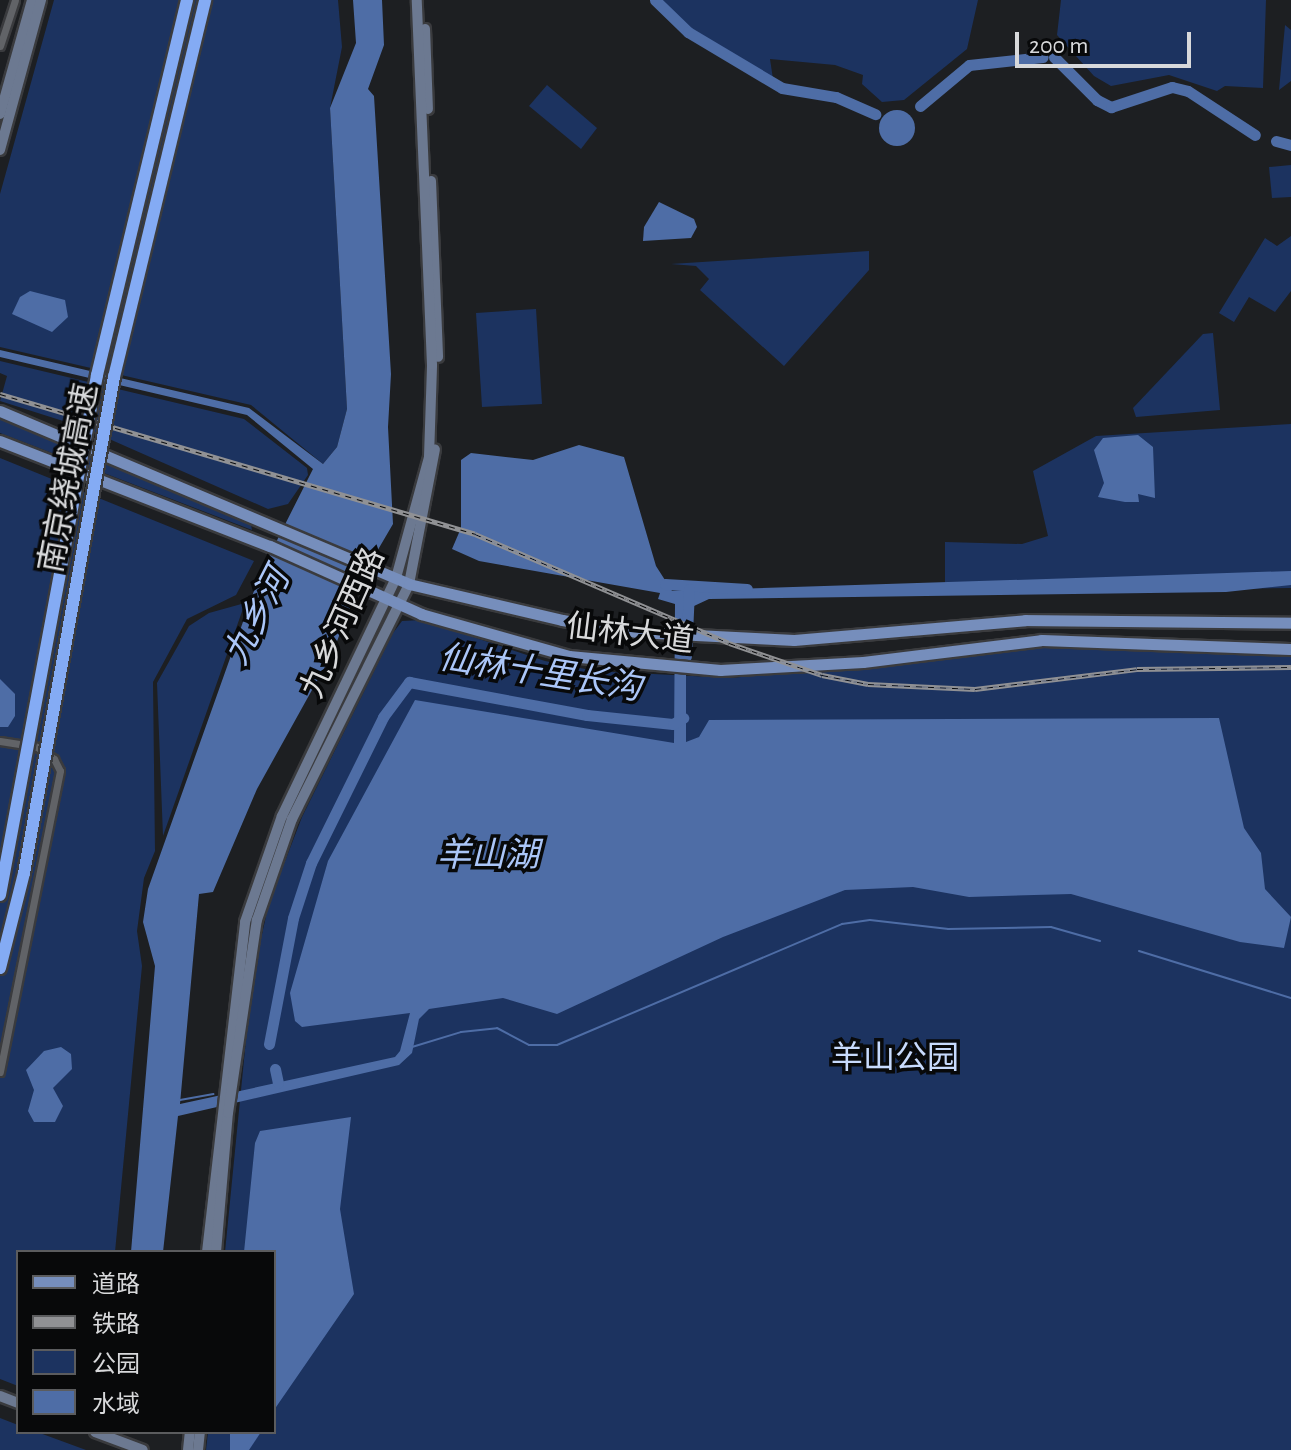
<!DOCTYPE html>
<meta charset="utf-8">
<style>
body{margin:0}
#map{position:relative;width:1291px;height:1450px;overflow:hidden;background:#1d1f22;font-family:"Alegreya Sans","Noto Sans SC",sans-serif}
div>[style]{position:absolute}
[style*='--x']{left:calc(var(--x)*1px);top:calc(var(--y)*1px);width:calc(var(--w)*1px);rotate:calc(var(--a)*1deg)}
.green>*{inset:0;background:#1c3360}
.water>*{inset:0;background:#4e6da6}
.round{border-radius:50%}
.stream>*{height:2px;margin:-1px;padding:0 1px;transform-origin:1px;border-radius:1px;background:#4e6da6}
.river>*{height:11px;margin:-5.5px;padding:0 5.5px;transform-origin:5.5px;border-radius:5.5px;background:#4e6da6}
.roads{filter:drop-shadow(2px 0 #3a3b3e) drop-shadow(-2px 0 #3a3b3e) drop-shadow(0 2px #3a3b3e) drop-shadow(0 -2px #3a3b3e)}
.street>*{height:7px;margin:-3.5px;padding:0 3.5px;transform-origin:3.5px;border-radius:3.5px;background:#616367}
.secondary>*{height:10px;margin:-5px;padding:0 5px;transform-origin:5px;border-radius:5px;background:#6c7991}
.primary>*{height:11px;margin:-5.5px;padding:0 5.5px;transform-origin:5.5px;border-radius:5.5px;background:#768ebc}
.rail>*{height:5px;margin-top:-2.5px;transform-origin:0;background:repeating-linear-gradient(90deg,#08090a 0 6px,#909194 0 12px);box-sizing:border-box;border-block:2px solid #909194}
.bridges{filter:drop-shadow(2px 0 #3a3b3e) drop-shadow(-2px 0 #3a3b3e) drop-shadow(0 2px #3a3b3e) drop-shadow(0 -2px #3a3b3e)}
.highway-bridge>*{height:12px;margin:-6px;padding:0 6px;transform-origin:6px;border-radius:6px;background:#84abf4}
span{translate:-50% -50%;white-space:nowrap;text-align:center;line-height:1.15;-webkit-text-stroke:7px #08090a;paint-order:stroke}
.street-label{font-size:32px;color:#d8d9db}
.park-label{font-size:32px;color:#c8dbfd}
.water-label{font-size:34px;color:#abc6f8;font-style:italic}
.legend{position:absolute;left:16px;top:1250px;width:260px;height:184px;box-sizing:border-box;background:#08090a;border:2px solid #5b5c5e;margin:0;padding:10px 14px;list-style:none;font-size:24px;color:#d8d9db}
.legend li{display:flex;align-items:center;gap:16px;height:40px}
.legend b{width:40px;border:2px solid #5b5c5e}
.scale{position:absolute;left:1015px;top:32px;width:176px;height:36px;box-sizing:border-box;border:4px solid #d8d9db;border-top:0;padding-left:10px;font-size:24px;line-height:28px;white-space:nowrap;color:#d8d9db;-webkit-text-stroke:6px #08090a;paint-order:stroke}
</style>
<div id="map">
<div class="green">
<i style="clip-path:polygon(54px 0,338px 0,342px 47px,330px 108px,347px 409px,337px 447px,323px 464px,251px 405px,0 347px,0 194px)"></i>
<i style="clip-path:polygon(658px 0,978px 0,967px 49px,904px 100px,882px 102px,862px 84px,863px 75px,835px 65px,770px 59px,773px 79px,686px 25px)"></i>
<i style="clip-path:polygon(1061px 0,1266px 0,1263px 88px,1225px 86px,1217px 91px,1169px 75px,1111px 86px,1094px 76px,1057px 35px)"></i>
<i style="clip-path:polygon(1285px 25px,1291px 30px,1291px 81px,1279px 90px)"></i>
<i style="clip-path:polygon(547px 85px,597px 128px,581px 149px,529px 106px)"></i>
<i style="clip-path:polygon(1291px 165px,1291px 197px,1272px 198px,1269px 167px)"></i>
<i style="clip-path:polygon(1291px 236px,1291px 291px,1275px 312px,1249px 297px,1234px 322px,1219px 313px,1265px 238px,1277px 246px)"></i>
<i style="clip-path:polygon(869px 251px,869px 270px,784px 366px,700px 290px,709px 279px,696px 266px,671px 264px)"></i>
<i style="clip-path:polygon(536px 309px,542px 404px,482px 407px,476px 313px)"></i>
<i style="clip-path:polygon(1213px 333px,1220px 410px,1136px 417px,1133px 408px,1203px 334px)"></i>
<i style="clip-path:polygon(0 361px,244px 419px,307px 468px,308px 475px,288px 504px,268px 509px,82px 427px,0 401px,7px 376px,0 373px)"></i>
<i style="clip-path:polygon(0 418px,250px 519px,252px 530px,0 433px)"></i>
<i style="clip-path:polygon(1291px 424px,1291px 588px,945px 594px,945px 542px,1022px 544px,1048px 536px,1033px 471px,1096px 436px)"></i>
<i style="clip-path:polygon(0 458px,254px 561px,236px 595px,187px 619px,153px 682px,155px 851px,144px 878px,137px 931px,142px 966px,115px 1252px,18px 1252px,18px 1386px,0 1379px)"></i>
<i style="clip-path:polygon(245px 603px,201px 728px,163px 836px,157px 683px,189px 626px,209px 613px)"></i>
<i style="clip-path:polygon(422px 620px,545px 661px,595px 671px,731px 678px,1039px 647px,1291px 653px,1291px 1450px,206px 1450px,208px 1432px,274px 1432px,274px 1252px,225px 1252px,252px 979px,269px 903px,302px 817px,393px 633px,402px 621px)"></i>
<i style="clip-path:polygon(0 1418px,18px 1425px,18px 1432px,37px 1432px,86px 1450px,0 1450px)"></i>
</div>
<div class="water">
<i style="clip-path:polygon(353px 0,382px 0,384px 45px,368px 89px,374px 96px,391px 374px,388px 427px,393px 524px,362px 577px,332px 654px,257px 789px,213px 892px,199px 894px,180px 1104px,395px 1057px,400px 1051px,410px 1013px,302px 1027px,295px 1021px,290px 993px,328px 861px,415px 700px,674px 743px,675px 604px,658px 599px,660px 593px,479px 561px,452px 549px,461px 528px,461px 460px,471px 453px,533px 460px,579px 445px,624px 457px,656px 566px,672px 591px,1291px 571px,1291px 585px,1226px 592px,709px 599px,694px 606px,686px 621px,686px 742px,699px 737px,709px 720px,1219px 718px,1244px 828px,1261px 853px,1265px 889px,1291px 917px,1284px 948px,1240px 942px,1071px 894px,969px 897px,913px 887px,845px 890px,723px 937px,557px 1014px,503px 998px,429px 1009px,419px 1019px,412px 1053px,399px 1065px,178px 1116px,163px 1252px,131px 1252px,155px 966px,143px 922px,148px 889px,260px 574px,313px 469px,247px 415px,0 357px,0 350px,249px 408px,323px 464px,337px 447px,347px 409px,330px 108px,356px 43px)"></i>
<i class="round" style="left:879px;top:110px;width:36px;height:36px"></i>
<i style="clip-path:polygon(659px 202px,694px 219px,697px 227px,691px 238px,643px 241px,644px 227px)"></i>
<i style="clip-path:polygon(30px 291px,65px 300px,68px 317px,52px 332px,12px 314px,20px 297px)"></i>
<i style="clip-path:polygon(1138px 435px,1153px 447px,1155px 498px,1138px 494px,1139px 502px,1125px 502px,1098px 497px,1104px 483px,1094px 450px,1103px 438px)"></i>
<i style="clip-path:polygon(0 679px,15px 694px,15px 716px,8px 727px,0 727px)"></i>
<i style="clip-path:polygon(61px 1047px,71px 1054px,72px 1069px,53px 1088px,63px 1106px,55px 1122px,34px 1122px,28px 1111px,34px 1090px,26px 1070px,44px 1051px)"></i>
<i style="clip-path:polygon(351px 1117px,340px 1209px,354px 1294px,274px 1410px,274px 1252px,244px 1252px,255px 1143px,260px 1131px)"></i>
<i style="clip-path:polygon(230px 1432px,261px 1432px,249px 1450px,230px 1450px)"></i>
</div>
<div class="stream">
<i style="--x:1139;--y:951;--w:159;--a:17.2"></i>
<i style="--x:412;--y:1047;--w:51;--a:-17"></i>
<i style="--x:461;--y:1032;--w:36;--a:-6"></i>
<i style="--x:497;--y:1028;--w:36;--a:28"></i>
<i style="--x:529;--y:1045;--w:28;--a:0"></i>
<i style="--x:557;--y:1045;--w:310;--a:-23"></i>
<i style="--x:842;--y:924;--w:28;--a:-8"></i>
<i style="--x:870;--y:920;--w:79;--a:6.6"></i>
<i style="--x:948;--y:929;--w:103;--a:-1.1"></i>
<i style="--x:1051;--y:927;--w:51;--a:15.9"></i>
<i style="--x:180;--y:1100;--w:34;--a:-10"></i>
</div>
<div class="river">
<i style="--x:655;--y:0;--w:46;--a:44.1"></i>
<i style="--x:688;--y:32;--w:109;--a:30.8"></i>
<i style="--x:782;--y:88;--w:55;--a:9.5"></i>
<i style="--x:836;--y:97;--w:43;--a:23.6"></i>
<i style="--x:1054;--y:57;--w:61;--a:45"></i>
<i style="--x:1097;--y:100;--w:16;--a:27"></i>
<i style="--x:1111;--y:107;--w:64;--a:-18.2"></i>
<i style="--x:1172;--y:87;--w:16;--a:14"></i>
<i style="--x:1188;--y:91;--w:80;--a:33.3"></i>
<i style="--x:920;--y:106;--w:64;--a:-39.9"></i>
<i style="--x:969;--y:65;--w:74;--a:-6.2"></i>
<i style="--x:1276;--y:141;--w:16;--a:15"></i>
<i style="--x:665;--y:584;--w:82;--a:3.5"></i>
<i style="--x:686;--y:656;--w:67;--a:-87.4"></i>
<i style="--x:269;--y:1044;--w:128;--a:-79.2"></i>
<i style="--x:293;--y:918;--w:58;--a:-71.9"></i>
<i style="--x:311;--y:863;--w:163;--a:-63.7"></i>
<i style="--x:383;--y:717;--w:44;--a:-53.4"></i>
<i style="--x:409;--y:682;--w:181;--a:10.5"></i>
<i style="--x:587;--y:715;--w:86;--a:6"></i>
<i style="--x:673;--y:724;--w:12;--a:-31"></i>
<i style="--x:275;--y:1069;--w:14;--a:78"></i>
</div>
<div class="roads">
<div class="street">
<i style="--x:0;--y:46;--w:48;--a:-71.9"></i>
<i style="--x:0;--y:741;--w:37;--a:9"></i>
<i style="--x:37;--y:747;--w:21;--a:35"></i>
<i style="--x:54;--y:759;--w:13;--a:63"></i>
<i style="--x:60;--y:771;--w:307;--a:101.3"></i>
</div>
<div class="secondary">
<i style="--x:425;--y:29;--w:80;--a:87.9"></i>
<i style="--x:0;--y:114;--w:118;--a:-74.3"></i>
<i style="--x:0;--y:150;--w:156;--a:-74.7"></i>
<i style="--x:431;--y:181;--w:176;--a:87.7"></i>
<i style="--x:207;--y:1252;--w:332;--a:-83.4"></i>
<i style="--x:245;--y:922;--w:112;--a:-70.8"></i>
<i style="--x:282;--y:816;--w:264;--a:-64.4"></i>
<i style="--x:396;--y:578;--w:125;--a:-74.7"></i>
<i style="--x:429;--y:457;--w:92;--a:-88.1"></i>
<i style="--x:432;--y:365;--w:365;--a:-92.4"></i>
<i style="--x:216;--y:1252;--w:140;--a:-85.1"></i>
<i style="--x:228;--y:1113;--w:195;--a:-81.5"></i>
<i style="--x:257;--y:920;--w:107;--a:-70.9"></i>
<i style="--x:292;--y:819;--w:263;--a:-63.5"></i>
<i style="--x:409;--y:584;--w:137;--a:-79.1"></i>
<i style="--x:0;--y:1396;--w:19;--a:21"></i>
<i style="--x:95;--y:1432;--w:51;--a:20.6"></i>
<i style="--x:188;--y:1450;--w:18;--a:-84"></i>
<i style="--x:198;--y:1450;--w:18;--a:-84"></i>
</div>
<div class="primary">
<i style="--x:0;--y:411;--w:444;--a:22.9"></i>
<i style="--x:409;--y:584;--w:157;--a:13.2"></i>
<i style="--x:562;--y:620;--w:76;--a:9.1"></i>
<i style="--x:637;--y:632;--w:157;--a:2.9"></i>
<i style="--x:794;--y:640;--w:232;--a:-4.9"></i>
<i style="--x:1025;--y:620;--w:266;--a:0.6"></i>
<i style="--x:0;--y:441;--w:290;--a:21.3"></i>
<i style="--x:270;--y:546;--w:166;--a:24.2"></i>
<i style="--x:421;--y:614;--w:154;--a:15.8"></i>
<i style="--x:569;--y:656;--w:152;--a:5.3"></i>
<i style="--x:720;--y:670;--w:143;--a:-3.2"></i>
<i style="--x:863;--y:662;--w:179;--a:-7"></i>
<i style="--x:1041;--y:640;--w:250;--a:2.1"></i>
</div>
</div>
<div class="rail">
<i style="--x:0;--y:394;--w:495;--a:16.4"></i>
<i style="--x:475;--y:534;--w:276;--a:23.2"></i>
<i style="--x:729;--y:643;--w:98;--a:19"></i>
<i style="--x:822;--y:675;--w:47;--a:11.1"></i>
<i style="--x:868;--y:684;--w:107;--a:2.7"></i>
<i style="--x:975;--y:689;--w:163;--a:-7"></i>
<i style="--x:1137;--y:669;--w:154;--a:-0.7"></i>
</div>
<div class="bridges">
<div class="highway-bridge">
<i style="--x:0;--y:895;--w:529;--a:-79.43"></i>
<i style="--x:97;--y:375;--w:386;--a:-76.5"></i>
<i style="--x:0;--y:968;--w:98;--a:-75.8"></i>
<i style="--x:24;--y:873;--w:504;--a:-79.72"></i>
<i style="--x:114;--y:377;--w:388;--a:-76.4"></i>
</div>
</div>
<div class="street-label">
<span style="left:69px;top:478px;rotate:-79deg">南京绕城高速</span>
<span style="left:343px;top:623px;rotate:-66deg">九乡河西路</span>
<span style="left:630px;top:634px;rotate:7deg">仙林大道</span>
</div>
<div class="park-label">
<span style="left:895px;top:1058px">羊山公园</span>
</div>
<div class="water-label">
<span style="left:258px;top:617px;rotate:-63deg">九乡河</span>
<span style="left:540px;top:674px;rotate:9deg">仙林十里长沟</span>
<span style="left:488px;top:857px">羊山湖</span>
</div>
<ul class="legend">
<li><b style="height:10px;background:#768ebc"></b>道路</li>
<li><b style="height:10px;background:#909194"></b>铁路</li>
<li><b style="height:22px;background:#1c3360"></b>公园</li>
<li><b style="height:22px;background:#4e6da6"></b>水域</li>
</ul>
<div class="scale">200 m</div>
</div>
